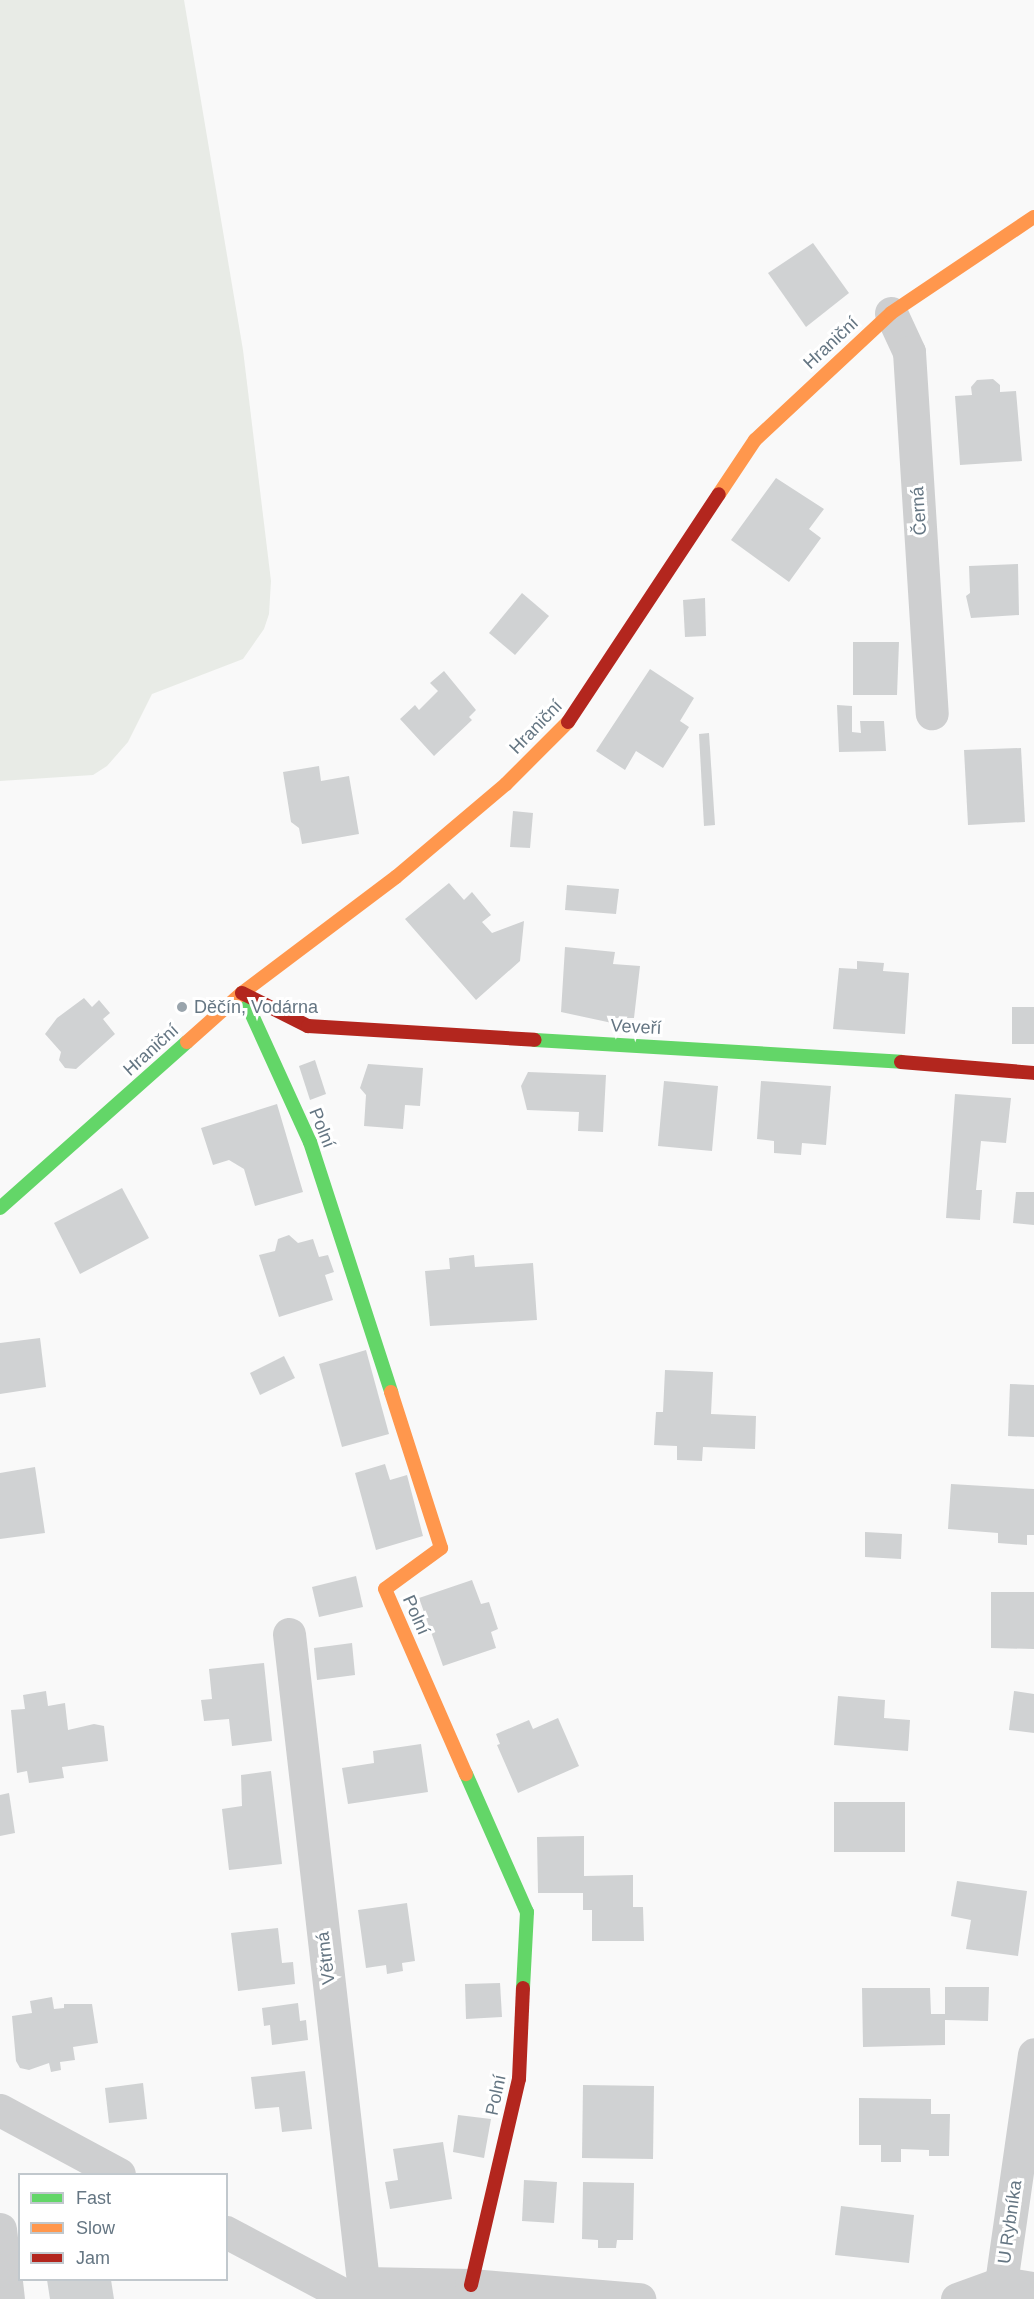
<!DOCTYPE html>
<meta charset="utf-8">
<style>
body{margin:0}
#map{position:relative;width:1034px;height:2299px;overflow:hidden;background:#f9f9f9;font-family:Helvetica,sans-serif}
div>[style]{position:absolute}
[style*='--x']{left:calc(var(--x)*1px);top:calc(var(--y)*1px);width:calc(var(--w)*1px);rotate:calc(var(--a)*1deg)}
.green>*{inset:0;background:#e8ebe6}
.building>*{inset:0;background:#d0d2d3}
.street>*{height:33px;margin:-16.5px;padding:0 16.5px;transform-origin:16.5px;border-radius:16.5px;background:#cecfd0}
.fast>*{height:14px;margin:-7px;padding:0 7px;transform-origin:7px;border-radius:7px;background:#63d668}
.slow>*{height:14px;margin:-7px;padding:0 7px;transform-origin:7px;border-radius:7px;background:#ff974d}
.jam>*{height:14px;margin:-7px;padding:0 7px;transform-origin:7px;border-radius:7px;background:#b3261e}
.dots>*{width:16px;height:16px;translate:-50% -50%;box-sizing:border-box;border:3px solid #fff;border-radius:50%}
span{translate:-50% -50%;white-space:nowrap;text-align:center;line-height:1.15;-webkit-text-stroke:6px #fff;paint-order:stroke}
.street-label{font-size:18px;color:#657683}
.poi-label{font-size:18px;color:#657683}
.left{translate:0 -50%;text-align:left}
.legend{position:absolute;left:18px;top:2173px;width:210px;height:108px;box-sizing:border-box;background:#fff;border:2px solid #c1c8cd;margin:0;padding:8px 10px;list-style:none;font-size:18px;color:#657683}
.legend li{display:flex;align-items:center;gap:12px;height:30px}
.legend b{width:30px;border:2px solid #c1c8cd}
</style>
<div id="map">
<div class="green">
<i style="clip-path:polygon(0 0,184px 0,243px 350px,271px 581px,269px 614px,264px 629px,243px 659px,152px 694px,128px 742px,107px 766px,93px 775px,0 781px)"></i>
</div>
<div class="building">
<i style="clip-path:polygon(813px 243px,849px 293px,806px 327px,768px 273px)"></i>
<i style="clip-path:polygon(993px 379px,1000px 385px,1000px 392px,1016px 391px,1022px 461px,960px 465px,955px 396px,972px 395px,971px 387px,977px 380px)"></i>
<i style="clip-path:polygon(776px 478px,824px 509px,809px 529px,821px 538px,789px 582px,731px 540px)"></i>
<i style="clip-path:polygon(1018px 564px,1019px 615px,971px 618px,966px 596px,970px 593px,969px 566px)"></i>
<i style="clip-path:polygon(522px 593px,549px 616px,515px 655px,489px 633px)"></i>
<i style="clip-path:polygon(705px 598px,706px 636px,685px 637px,683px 600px)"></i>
<i style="clip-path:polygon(853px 642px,899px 642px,897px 695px,853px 695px)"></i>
<i style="clip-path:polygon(650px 669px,694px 698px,680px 721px,689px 727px,663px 768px,636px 751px,625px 770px,596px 751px)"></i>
<i style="clip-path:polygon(444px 671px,476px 710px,469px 717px,472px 720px,434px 756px,400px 719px,415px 705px,419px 710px,438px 691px,430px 683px)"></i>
<i style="clip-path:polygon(837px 705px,852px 706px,852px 732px,861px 733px,860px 721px,884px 721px,886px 751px,839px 752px)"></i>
<i style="clip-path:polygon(709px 733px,715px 825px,704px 826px,699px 734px)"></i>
<i style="clip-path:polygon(1021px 748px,1025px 822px,968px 825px,964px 750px)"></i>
<i style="clip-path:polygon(319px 766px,321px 781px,349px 776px,359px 834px,302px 844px,299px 828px,291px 822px,283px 772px)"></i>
<i style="clip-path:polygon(513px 811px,533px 813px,530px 848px,510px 847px)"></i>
<i style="clip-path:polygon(449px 883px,464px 900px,472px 892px,491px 915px,482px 922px,492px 933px,524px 921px,520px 961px,476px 1000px,405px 919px)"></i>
<i style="clip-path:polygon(567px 885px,619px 889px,616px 914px,565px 910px)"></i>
<i style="clip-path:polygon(565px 947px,615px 952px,613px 964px,640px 966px,634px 1018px,612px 1018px,612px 1023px,561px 1012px)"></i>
<i style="clip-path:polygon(857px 961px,884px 963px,883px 971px,909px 973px,905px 1034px,833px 1029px,839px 968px,857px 969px)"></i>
<i style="clip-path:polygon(84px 998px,92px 1007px,99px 1000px,110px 1013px,103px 1019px,115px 1034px,76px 1069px,65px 1068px,59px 1060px,61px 1052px,45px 1034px,57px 1018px)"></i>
<i style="clip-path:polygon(1012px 1007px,1034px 1007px,1034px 1044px,1012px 1044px)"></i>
<i style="clip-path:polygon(315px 1060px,326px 1094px,310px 1100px,299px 1066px)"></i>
<i style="clip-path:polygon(368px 1064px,423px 1068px,420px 1106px,405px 1105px,403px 1129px,364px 1126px,366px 1095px,360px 1088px)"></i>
<i style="clip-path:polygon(528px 1072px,606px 1075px,603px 1132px,578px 1131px,579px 1112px,527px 1110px,521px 1086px)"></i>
<i style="clip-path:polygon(664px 1081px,718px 1086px,712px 1151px,658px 1146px)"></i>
<i style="clip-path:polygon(761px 1081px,831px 1086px,826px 1145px,802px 1143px,801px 1155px,774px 1153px,774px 1141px,757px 1139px)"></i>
<i style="clip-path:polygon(955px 1094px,1011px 1098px,1006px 1143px,981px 1141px,976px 1190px,982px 1190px,980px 1220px,946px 1218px)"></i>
<i style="clip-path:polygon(277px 1104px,303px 1192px,255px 1206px,244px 1169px,229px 1160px,213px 1165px,201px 1128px)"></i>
<i style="clip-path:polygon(122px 1188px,149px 1238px,80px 1274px,54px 1223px)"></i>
<i style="clip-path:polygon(1016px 1192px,1034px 1192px,1034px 1225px,1013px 1223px)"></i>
<i style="clip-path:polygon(289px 1235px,298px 1243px,313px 1239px,319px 1257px,328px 1255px,334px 1272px,325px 1275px,333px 1300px,279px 1317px,259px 1255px,275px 1251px,278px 1239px)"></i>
<i style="clip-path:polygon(474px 1255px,475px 1267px,533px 1263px,537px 1320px,430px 1326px,425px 1271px,450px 1269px,449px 1258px)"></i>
<i style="clip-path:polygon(40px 1338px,46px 1387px,0 1394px,0 1343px)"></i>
<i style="clip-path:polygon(366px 1350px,389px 1434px,342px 1447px,319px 1364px)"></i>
<i style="clip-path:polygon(284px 1356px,295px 1378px,260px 1395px,250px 1373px)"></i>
<i style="clip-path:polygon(665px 1370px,713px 1372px,711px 1414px,756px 1416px,755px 1449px,703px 1447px,702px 1461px,677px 1460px,677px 1446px,654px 1445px,656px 1412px,663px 1412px)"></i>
<i style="clip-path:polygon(1010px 1384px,1034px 1385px,1034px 1437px,1008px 1436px)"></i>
<i style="clip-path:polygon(385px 1464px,390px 1480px,407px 1475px,423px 1536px,376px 1550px,355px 1473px)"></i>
<i style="clip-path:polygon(35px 1467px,45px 1533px,0 1539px,0 1473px)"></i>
<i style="clip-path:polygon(951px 1484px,1034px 1489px,1034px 1535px,1027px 1535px,1027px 1545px,998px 1543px,998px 1533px,948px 1529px)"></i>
<i style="clip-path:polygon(865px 1532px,902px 1534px,901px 1559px,865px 1557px)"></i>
<i style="clip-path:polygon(356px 1576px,363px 1607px,319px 1617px,312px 1587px)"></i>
<i style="clip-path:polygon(472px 1580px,481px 1604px,489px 1602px,498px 1629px,491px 1632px,496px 1648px,443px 1666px,419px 1598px)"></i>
<i style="clip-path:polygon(991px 1592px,1034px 1592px,1034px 1649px,991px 1648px)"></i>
<i style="clip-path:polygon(352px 1643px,355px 1675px,317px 1680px,314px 1648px)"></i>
<i style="clip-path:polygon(264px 1663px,272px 1741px,232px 1746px,229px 1719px,204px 1721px,201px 1700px,212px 1699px,209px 1669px)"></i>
<i style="clip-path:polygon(46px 1691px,48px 1706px,65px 1703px,68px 1730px,94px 1724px,104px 1726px,108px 1761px,62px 1767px,64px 1778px,29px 1783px,27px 1771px,17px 1773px,11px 1710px,25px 1709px,23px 1695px)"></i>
<i style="clip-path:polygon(1014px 1691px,1034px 1694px,1034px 1733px,1009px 1730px)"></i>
<i style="clip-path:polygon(838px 1696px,885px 1700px,884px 1718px,910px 1720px,908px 1751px,834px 1745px)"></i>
<i style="clip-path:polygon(558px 1718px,579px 1766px,518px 1793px,497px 1745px,500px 1744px,496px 1734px,529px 1720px,533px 1729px)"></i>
<i style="clip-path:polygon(421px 1744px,428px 1792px,348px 1804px,342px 1768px,374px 1763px,373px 1751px)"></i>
<i style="clip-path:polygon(271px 1771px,282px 1864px,229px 1870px,222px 1809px,242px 1806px,241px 1775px)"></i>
<i style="clip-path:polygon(9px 1793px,15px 1833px,0 1836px,0 1795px)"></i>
<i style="clip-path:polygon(834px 1802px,905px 1802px,905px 1852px,834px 1852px)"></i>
<i style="clip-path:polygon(584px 1836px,584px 1876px,633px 1875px,633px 1907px,643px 1907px,644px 1941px,592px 1941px,592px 1910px,583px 1910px,583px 1893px,538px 1893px,537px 1837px)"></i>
<i style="clip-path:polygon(957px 1881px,1027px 1891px,1018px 1956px,966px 1949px,971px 1920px,951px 1916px)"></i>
<i style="clip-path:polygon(407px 1903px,415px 1961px,402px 1963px,403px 1971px,387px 1974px,386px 1965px,366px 1968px,358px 1910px)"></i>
<i style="clip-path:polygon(278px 1928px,282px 1963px,293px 1962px,295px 1984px,238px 1991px,231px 1933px)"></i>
<i style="clip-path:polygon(500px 1983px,502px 2017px,466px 2019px,465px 1984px)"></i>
<i style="clip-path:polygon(945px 1987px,989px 1987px,988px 2021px,945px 2020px,945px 2045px,863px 2047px,862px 1988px,930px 1988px,931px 2014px,945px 2014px)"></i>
<i style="clip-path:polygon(52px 1997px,54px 2009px,64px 2008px,64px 2004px,92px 2004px,98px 2043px,73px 2047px,75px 2060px,60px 2062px,61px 2070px,51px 2072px,49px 2063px,29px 2070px,20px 2068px,16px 2061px,12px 2016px,32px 2013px,30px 2001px)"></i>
<i style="clip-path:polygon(298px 2003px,300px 2021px,306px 2020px,308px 2040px,272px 2045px,270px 2025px,264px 2026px,262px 2008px)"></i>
<i style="clip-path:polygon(305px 2071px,312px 2129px,282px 2132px,279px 2107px,255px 2109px,251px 2077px)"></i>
<i style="clip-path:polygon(143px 2083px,147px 2119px,109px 2123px,105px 2088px)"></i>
<i style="clip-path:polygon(583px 2085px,654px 2086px,653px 2159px,582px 2158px)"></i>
<i style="clip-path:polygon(859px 2098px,931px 2099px,931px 2114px,950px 2114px,949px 2156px,929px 2156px,929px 2150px,901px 2149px,901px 2162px,881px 2162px,881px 2145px,859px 2145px)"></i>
<i style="clip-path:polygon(458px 2115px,491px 2119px,484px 2158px,453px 2152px)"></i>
<i style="clip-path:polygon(443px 2142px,452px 2199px,390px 2209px,385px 2182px,398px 2180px,393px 2149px)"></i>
<i style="clip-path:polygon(524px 2180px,557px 2182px,554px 2223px,522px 2221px)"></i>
<i style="clip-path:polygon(583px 2182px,634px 2183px,633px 2240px,617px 2240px,616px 2248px,598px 2248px,598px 2240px,582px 2239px)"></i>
<i style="clip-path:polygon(841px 2206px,914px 2215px,909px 2263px,835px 2255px)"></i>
<i style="clip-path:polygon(47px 2280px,111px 2280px,114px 2299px,50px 2299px)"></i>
</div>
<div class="street">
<i style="--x:891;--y:313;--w:43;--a:65.2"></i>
<i style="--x:909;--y:352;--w:362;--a:86.4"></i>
<i style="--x:289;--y:1634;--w:669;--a:83.48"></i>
<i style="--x:0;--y:2110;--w:135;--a:28.3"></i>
<i style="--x:0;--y:2229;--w:70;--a:83.5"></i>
<i style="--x:226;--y:2232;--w:143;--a:28"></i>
<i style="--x:364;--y:2283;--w:107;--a:1.1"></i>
<i style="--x:471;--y:2285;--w:169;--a:4.8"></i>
<i style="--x:1001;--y:2283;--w:231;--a:-81.8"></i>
<i style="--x:957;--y:2299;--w:47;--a:-20"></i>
<i style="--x:1001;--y:2283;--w:33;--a:9"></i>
</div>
<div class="fast">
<i style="--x:242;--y:993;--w:164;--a:65.5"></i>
<i style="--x:310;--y:1142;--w:263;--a:72"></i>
<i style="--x:535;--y:1040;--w:367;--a:3.4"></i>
<i style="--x:0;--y:1208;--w:250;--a:-41.6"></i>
<i style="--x:466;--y:1774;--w:151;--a:66.2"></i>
<i style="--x:527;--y:1912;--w:76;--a:93"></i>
</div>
<div class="slow">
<i style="--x:719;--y:494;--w:65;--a:-56.3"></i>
<i style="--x:755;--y:440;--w:186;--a:-43"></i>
<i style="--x:891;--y:313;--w:172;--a:-33.9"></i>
<i style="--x:187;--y:1042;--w:74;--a:-41.7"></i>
<i style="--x:242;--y:993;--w:193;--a:-37"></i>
<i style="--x:396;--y:877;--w:144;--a:-40.2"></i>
<i style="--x:506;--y:784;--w:88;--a:-45"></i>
<i style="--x:391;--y:1392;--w:164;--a:72.2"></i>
<i style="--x:441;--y:1548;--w:69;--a:143.8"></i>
<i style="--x:385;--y:1589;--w:202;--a:66.4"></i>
</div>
<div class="jam">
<i style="--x:568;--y:722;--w:273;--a:-56.5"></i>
<i style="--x:242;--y:993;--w:74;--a:26.6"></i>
<i style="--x:308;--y:1026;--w:227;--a:3.5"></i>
<i style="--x:901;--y:1062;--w:133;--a:4.7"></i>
<i style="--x:471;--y:2285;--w:212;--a:-76.9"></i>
<i style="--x:519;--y:2079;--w:91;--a:-87.5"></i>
</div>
<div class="dots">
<i style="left:182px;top:1007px;background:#99a4ac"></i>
</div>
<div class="street-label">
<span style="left:831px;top:343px;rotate:-43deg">Hraniční</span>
<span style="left:919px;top:511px;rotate:-94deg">Černá</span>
<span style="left:536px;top:727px;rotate:-46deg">Hraniční</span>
<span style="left:636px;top:1027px;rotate:3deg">Veveří</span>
<span style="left:151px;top:1050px;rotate:-42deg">Hraniční</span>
<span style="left:322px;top:1128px;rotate:68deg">Polní</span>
<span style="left:416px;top:1615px;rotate:66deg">Polní</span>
<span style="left:326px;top:1958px;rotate:-97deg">Větrná</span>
<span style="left:496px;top:2095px;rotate:-78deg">Polní</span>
<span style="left:1010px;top:2222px;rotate:-82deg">U Rybníka</span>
</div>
<div class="poi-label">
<span class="left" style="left:194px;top:1007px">Děčín, Vodárna</span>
</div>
<ul class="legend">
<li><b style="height:8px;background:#63d668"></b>Fast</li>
<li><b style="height:8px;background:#ff974d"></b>Slow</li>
<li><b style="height:8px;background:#b3261e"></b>Jam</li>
</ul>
</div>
